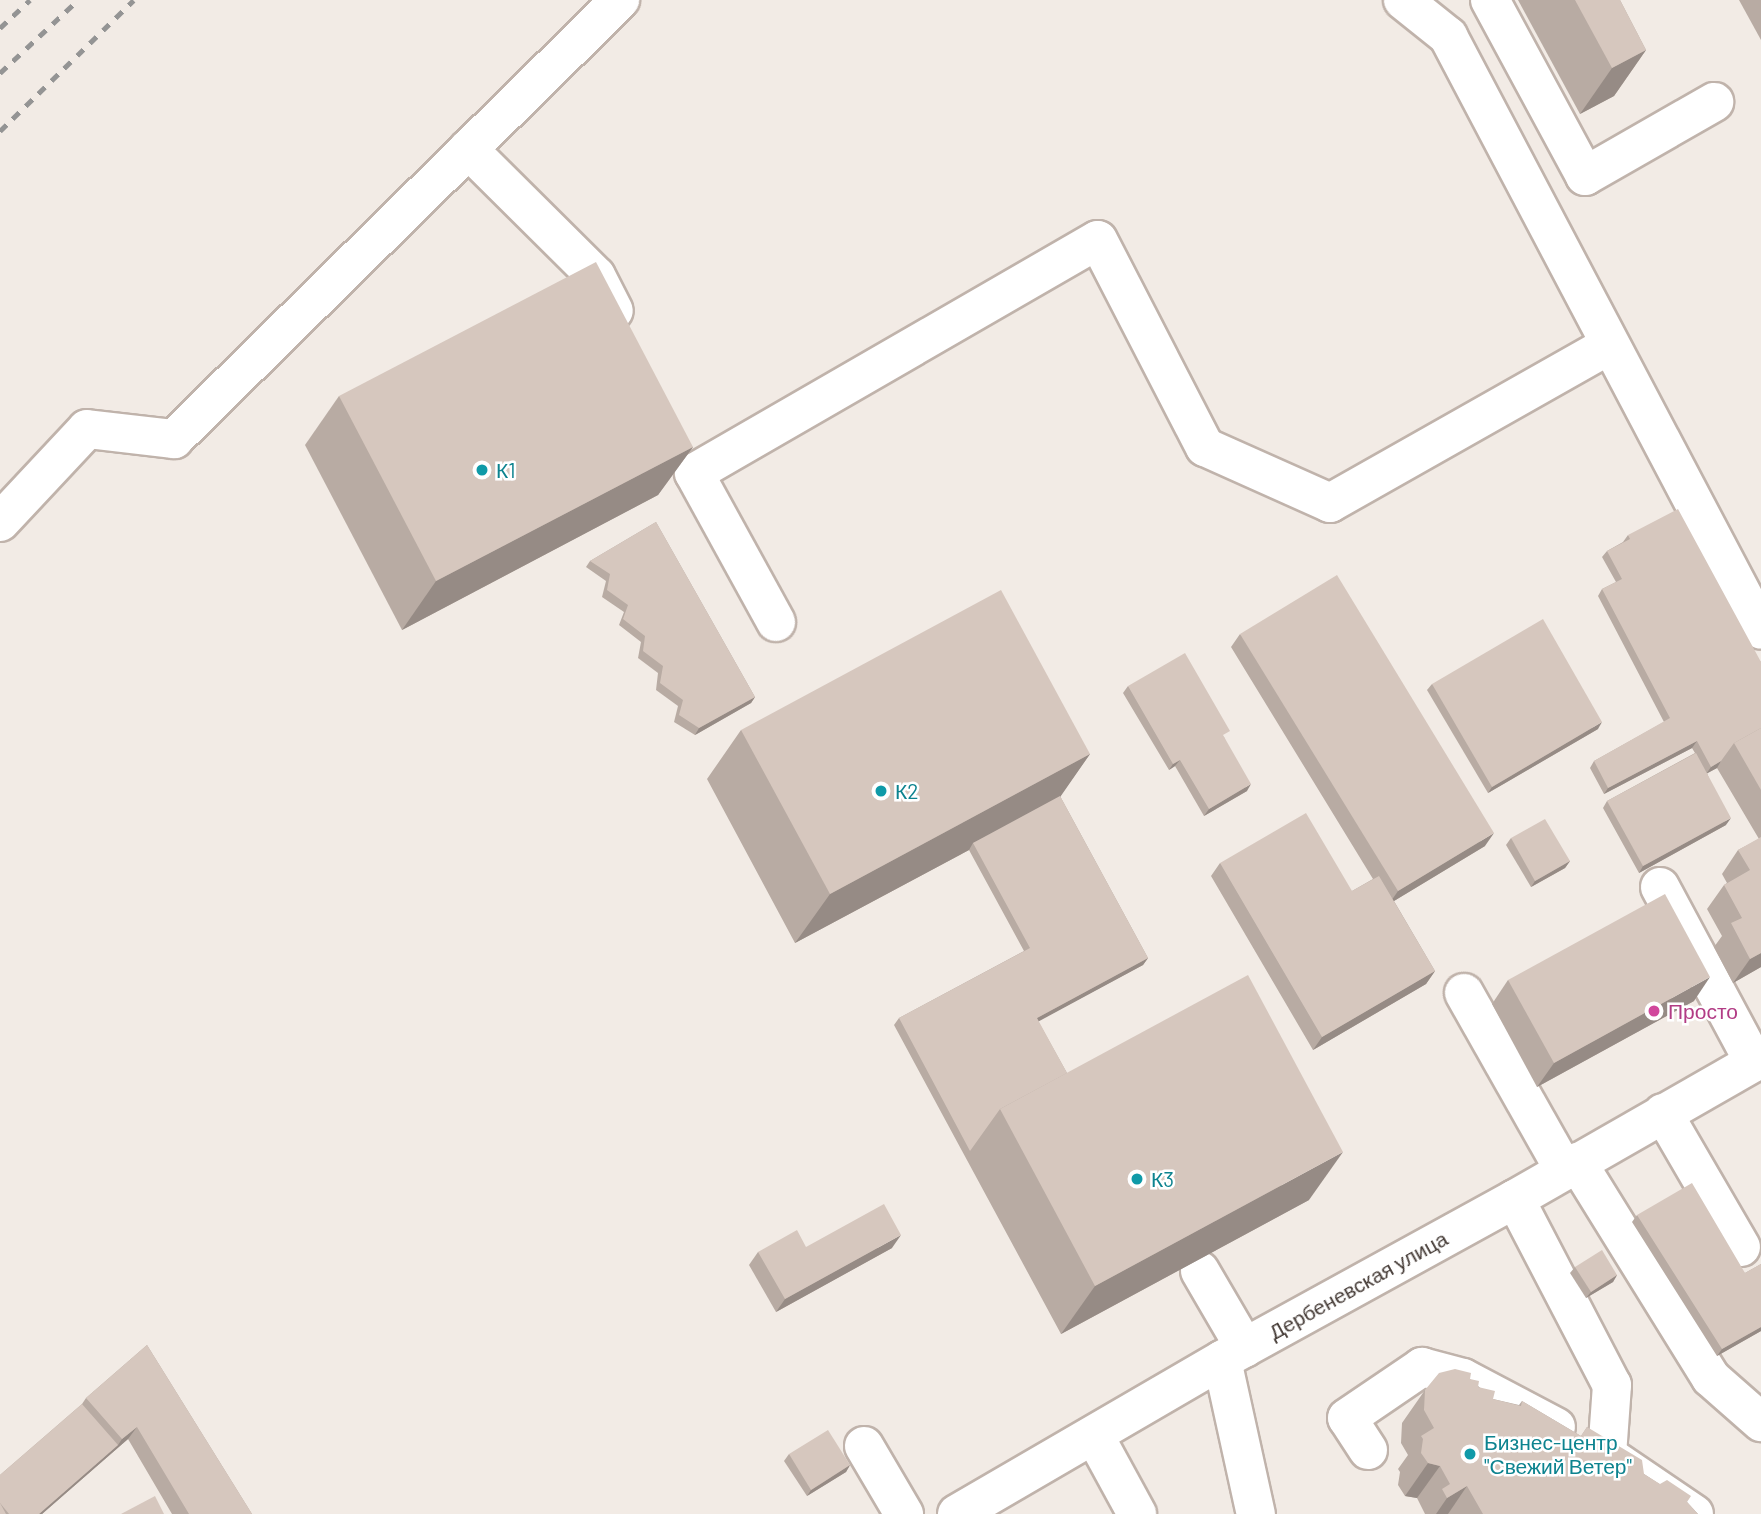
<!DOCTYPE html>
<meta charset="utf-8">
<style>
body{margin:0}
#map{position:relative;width:1761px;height:1514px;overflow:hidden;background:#f2ebe5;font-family:Barlow,sans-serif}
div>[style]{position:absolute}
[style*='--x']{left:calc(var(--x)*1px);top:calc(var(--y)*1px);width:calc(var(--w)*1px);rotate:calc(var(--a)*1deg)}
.roads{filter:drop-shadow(2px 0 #c0b3ab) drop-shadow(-2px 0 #c0b3ab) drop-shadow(0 2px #c0b3ab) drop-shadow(0 -2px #c0b3ab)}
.minor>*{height:38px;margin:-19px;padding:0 19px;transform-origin:19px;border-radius:19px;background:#fff}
.rail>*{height:5px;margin-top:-2.5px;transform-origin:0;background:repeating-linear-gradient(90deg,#949494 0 9px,transparent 0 18px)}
.wall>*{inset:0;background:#b8aba3}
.shaded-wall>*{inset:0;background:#968b85}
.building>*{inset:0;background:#d6c7be}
.dots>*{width:19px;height:19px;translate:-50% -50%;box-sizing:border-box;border:4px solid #fff;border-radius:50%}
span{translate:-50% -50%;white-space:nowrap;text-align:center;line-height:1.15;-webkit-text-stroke:5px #fff;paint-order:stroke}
.culture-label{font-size:21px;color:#0d838f}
.left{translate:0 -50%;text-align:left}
.hotel-label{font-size:21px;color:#b23c85}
.street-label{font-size:21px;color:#443a35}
</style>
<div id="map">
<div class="roads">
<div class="minor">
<i style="--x:1403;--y:0;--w:58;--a:38.7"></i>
<i style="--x:1448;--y:36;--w:671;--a:62.21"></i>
<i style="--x:1490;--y:0;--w:200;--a:61.6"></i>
<i style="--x:1585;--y:176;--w:149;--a:-29.8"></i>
<i style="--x:468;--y:149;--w:180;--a:44.8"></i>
<i style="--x:596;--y:276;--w:39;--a:63"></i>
<i style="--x:0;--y:522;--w:127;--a:-46.9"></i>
<i style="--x:87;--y:429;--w:88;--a:6.6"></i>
<i style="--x:174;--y:439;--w:626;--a:-44.55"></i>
<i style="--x:776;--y:622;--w:170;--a:-118.8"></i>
<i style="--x:694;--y:473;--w:466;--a:-30"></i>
<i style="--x:1098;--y:240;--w:233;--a:62.7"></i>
<i style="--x:1205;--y:447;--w:137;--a:24.1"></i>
<i style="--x:1330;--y:503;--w:321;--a:-29.5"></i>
<i style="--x:1660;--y:887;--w:199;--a:61.8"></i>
<i style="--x:1464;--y:993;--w:203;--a:60.5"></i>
<i style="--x:1663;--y:1113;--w:155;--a:59.8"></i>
<i style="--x:1577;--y:1162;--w:254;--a:58.2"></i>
<i style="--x:1711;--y:1378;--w:67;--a:41.3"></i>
<i style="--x:1515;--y:1199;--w:210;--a:62.5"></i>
<i style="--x:1612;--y:1385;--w:70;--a:94.1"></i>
<i style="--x:1607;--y:1455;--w:105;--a:34.1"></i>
<i style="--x:1200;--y:1271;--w:89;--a:59.7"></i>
<i style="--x:1222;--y:1360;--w:158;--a:77.6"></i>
<i style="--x:1094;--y:1435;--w:90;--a:61.4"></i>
<i style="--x:864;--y:1446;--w:79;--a:59.5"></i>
<i style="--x:1368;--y:1450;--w:38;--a:-123"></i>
<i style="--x:1347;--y:1418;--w:91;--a:-34.2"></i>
<i style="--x:1422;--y:1367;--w:42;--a:15"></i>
<i style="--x:1463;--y:1378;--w:105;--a:27.8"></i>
<i style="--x:957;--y:1514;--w:306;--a:-30.2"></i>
<i style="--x:1222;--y:1360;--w:334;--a:-28.8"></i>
<i style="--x:1515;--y:1199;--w:284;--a:-29.8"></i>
</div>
</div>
<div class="rail">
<i style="--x:0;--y:28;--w:41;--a:-43"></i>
<i style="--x:0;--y:73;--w:107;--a:-43.1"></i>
<i style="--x:0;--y:131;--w:187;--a:-44.4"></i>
</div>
<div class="wall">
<i style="clip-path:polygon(1518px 0,1620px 0,1646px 50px,1614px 96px,1580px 114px)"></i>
<i style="clip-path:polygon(1739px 0,1761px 0,1761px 40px)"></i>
<i style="clip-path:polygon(339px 396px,693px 447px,658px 495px,402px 630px,305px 445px)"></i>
<i style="clip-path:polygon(656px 522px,755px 697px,751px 703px,695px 735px,674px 722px,678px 706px,656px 690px,658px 673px,638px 658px,641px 642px,619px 625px,624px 612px,602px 597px,606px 581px,586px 567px,590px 561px)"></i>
<i style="clip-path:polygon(1628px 535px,1761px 662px,1761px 967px,1733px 983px,1714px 947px,1722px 936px,1707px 909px,1724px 885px,1727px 883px,1722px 874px,1738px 850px,1759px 839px,1717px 768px,1707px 773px,1726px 825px,1639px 873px,1603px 808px,1607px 801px,1695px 753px,1692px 748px,1604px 794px,1590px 768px,1594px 761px,1664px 722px,1598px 596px,1602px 589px,1616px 582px,1602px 557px,1607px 551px,1623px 542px)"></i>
<i style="clip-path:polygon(1240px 634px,1485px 846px,1394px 901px,1435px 971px,1426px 984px,1313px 1050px,1211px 876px,1220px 863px,1352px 891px,1373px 879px,1231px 647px)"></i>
<i style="clip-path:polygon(1432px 684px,1598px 729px,1488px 793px,1427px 690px)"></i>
<i style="clip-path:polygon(1128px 686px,1224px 737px,1247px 791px,1204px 816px,1175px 766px,1169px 770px,1123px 693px)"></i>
<i style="clip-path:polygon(741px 730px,1090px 754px,1060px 796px,1148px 958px,1143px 965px,1038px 1021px,1067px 1073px,1309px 1200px,1061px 1334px,894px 1025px,899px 1018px,1024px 951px,969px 850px,795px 943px,707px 779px)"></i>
<i style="clip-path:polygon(1511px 838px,1570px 861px,1565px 868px,1531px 887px,1506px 845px)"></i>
<i style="clip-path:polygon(1508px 980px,1694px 1001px,1537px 1087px,1492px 1004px)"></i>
<i style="clip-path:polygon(1637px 1215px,1745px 1273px,1761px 1264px,1761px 1331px,1717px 1356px,1632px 1222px)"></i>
<i style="clip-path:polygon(806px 1247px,892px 1248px,776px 1312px,749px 1265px,758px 1252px)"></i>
<i style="clip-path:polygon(1575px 1267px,1617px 1275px,1613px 1282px,1586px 1298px,1570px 1273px)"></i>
<i style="clip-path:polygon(147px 1345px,252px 1514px,172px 1514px,128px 1439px,42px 1514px,0 1514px,0 1475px,82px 1404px,86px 1398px)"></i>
<i style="clip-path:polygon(1470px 1379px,1493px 1399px,1519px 1405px,1522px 1401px,1581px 1436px,1587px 1427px,1644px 1474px,1687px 1502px,1698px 1514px,1425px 1514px,1417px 1498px,1405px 1496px,1398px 1485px,1400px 1472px,1398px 1469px,1408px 1455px,1401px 1443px,1402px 1423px,1425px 1390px)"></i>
<i style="clip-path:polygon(789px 1454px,850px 1465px,846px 1472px,807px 1496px,784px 1461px)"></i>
</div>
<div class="shaded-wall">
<i style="clip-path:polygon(1646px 50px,1614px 96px,1580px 114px,1612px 68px)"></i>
<i style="clip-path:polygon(693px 447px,658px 495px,402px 630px,436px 581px)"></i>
<i style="clip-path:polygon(755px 697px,751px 703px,695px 735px,699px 728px)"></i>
<i style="clip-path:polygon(1602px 722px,1598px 729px,1488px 793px,1492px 787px)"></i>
<i style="clip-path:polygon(1697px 741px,1692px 748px,1604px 794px,1608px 788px)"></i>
<i style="clip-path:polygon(1090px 754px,1056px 803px,973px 843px,969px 850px,795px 943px,830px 894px)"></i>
<i style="clip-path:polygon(1180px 760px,1175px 766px,1169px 770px,1173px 764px)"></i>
<i style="clip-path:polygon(1721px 761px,1717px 768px,1706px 774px,1711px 767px)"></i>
<i style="clip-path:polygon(1251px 784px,1247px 791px,1204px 816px,1209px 809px)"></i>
<i style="clip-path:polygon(1731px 818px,1726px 825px,1639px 873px,1643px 866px)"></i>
<i style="clip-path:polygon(1494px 833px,1485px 846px,1389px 904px,1398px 891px)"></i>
<i style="clip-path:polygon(1570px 861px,1565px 868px,1531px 887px,1535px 881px)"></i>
<i style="clip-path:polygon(1761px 953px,1761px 967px,1733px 983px,1750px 959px)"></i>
<i style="clip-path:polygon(1148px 958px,1143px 965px,1032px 1025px,1037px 1018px)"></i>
<i style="clip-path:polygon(1435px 971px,1426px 984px,1313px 1050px,1322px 1037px)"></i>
<i style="clip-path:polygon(1710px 977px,1694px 1001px,1537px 1087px,1554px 1063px)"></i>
<i style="clip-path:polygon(1343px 1152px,1309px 1200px,1061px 1334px,1095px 1286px)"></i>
<i style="clip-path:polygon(901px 1235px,892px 1248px,776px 1312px,785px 1299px)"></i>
<i style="clip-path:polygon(1617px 1275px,1613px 1282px,1586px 1298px,1591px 1292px)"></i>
<i style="clip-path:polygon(1761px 1327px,1761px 1331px,1717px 1356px,1722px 1349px)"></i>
<i style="clip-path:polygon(137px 1427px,128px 1439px,42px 1514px,39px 1514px,118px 1445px,122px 1439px)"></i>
<i style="clip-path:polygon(1428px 1463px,1440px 1466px,1417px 1498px,1405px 1496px)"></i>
<i style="clip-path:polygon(850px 1465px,846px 1472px,807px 1496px,811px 1490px)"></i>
<i style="clip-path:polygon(1467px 1486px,1448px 1514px,1436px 1514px,1447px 1498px)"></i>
</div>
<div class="building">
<i style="clip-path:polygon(1575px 0,1620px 0,1646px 50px,1612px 68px)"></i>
<i style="clip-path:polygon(596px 262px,693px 447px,436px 581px,339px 396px)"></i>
<i style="clip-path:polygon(1678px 509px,1761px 662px,1761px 728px,1734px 743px,1721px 761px,1711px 767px,1697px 741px,1608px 788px,1594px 761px,1670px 718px,1602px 589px,1622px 579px,1607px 551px,1630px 539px,1628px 535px)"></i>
<i style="clip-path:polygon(656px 522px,755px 697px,699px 728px,679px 715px,683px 700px,660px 683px,663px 666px,643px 651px,645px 636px,623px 619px,628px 605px,607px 590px,610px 574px,590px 561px)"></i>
<i style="clip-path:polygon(1337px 575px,1494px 833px,1398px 891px,1240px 634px)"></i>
<i style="clip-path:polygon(1001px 590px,1090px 754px,830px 894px,741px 730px)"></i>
<i style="clip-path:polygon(1543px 619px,1602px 722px,1492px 787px,1432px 684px)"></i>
<i style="clip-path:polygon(1185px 653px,1230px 731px,1223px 735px,1251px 784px,1209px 809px,1180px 760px,1173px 764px,1128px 686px)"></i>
<i style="clip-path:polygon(1761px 728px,1761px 790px,1734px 743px)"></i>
<i style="clip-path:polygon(1696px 753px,1731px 818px,1643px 866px,1607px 801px)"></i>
<i style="clip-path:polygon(1060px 796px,1148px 958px,1037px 1018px,1067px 1073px,1000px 1109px,970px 1151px,899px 1018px,1030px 948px,973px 843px)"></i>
<i style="clip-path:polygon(1306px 813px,1352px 891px,1379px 876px,1435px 971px,1322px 1037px,1220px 863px)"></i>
<i style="clip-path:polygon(1545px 819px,1570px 861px,1535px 881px,1511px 838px)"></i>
<i style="clip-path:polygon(1761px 837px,1761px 953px,1750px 959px,1731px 923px,1742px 918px,1724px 885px,1750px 870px,1738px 850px)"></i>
<i style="clip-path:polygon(1665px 894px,1710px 977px,1554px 1063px,1508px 980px)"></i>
<i style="clip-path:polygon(1248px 975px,1343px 1152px,1095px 1286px,1000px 1109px)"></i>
<i style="clip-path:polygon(1692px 1183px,1745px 1273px,1761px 1264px,1761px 1327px,1722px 1349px,1637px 1215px)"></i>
<i style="clip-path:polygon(884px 1204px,901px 1235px,785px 1299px,758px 1252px,797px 1230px,806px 1247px)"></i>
<i style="clip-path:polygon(1602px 1250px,1617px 1275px,1591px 1292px,1575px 1267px)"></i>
<i style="clip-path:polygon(147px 1345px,252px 1514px,189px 1514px,137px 1427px,122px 1439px,86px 1398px)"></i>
<i style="clip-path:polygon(1455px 1369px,1471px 1373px,1470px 1379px,1479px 1381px,1478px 1387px,1495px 1391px,1493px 1399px,1521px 1406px,1522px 1401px,1581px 1436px,1587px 1427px,1642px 1460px,1644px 1474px,1660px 1484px,1667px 1480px,1691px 1496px,1687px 1502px,1698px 1514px,1483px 1514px,1467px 1486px,1447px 1498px,1442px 1489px,1450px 1484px,1440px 1466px,1428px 1463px,1421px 1453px,1423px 1439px,1421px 1436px,1434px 1428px,1424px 1410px,1425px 1390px,1439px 1373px)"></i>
<i style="clip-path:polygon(82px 1404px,118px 1445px,39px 1514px,9px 1514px,0 1503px,0 1475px)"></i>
<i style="clip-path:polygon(828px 1430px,850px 1465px,811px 1490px,789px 1454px)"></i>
<i style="clip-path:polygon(155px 1496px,164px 1514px,121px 1514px)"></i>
<i style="clip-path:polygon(0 1503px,6px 1514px,0 1514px)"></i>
</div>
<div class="dots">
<i style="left:482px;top:470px;background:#0f9aa8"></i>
<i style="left:881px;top:791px;background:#0f9aa8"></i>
<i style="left:1654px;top:1011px;background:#d1479c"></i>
<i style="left:1137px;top:1179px;background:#0f9aa8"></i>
<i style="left:1470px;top:1454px;background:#0f9aa8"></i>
</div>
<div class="culture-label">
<span class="left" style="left:496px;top:470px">К1</span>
<span class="left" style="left:895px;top:791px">К2</span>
<span class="left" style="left:1151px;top:1179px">К3</span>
<span class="left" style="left:1484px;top:1454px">Бизнес-центр<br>"Свежий Ветер"</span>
</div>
<div class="hotel-label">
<span class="left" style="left:1668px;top:1011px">Просто</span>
</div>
<div class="street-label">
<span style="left:1358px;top:1285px;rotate:-29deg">Дербеневская улица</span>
</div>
</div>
